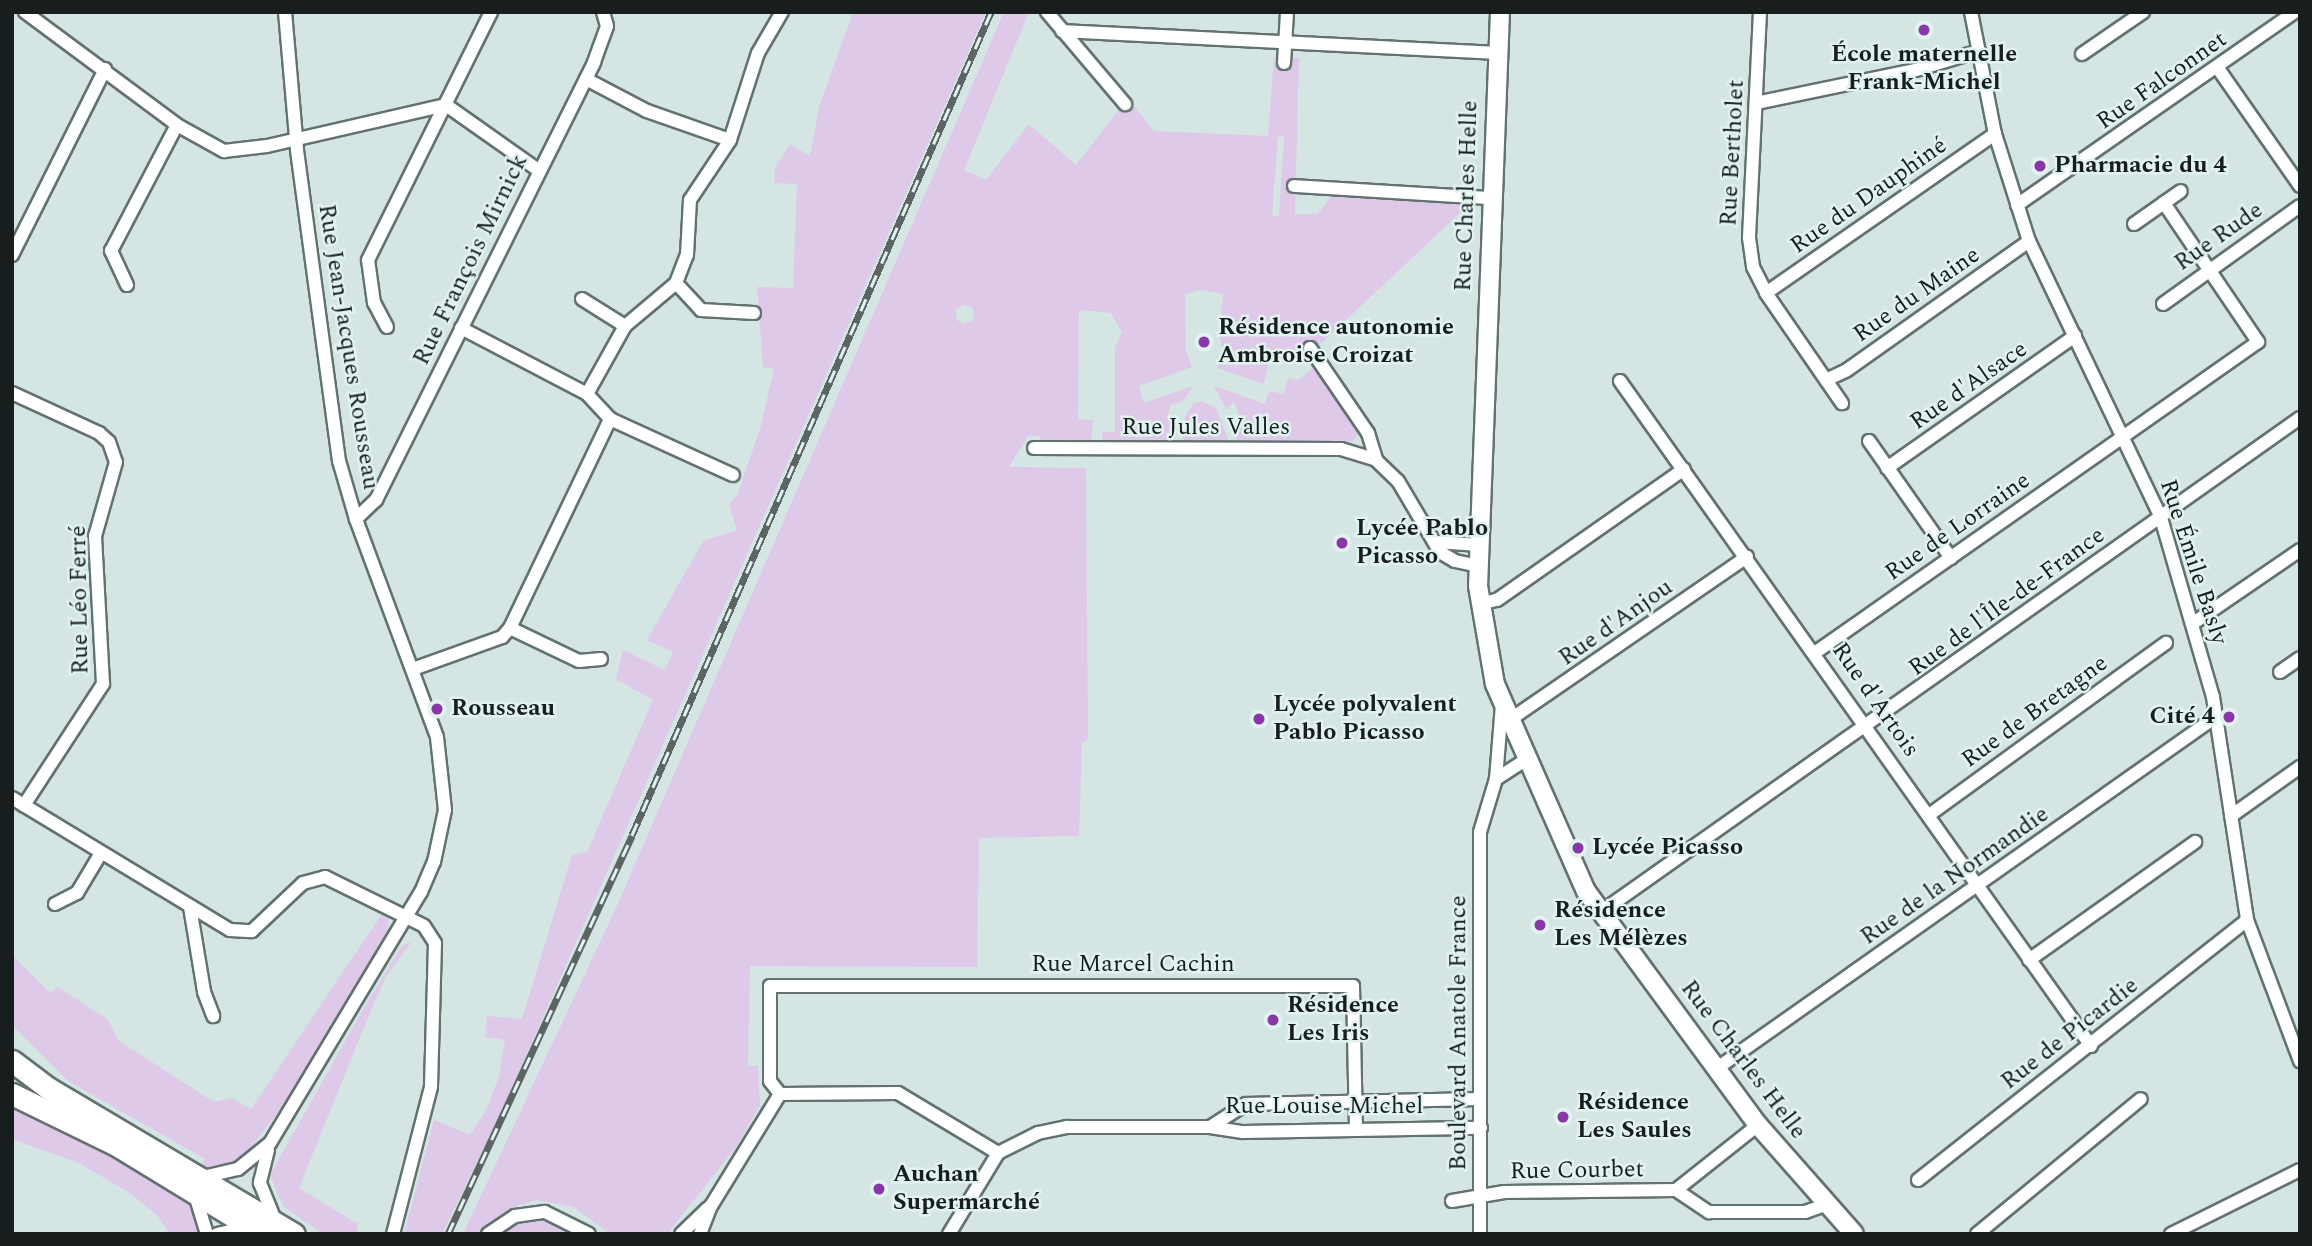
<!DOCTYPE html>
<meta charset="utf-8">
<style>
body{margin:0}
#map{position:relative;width:2312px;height:1246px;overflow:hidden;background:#d4e5e4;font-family:Spectral,serif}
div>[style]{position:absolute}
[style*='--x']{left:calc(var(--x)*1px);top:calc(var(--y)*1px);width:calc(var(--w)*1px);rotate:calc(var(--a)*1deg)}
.green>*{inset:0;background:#dec9e8}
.roads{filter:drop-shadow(2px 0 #637271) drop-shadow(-2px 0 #637271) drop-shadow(0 2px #637271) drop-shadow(0 -2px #637271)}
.street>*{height:12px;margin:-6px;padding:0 6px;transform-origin:6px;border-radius:6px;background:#fff}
.secondary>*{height:18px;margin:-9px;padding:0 9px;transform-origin:9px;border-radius:9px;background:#fff}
.primary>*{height:21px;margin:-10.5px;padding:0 10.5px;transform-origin:10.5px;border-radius:10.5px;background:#fff}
.rail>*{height:7px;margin-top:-3.5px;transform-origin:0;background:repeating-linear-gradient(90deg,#e1f2f1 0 13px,#5b6564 0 26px);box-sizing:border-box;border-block:2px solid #5b6564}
.dots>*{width:19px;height:19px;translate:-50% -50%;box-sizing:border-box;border:4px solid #e1f2f1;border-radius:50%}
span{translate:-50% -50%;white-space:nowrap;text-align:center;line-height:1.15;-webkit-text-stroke:5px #e1f2f1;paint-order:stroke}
.poi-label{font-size:24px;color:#181e1e;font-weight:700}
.left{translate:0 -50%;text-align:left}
.right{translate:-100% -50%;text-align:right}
.street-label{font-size:24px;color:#181e1e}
.frame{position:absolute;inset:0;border:14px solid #181e1e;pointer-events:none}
</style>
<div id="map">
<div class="green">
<i style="clip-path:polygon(853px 12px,986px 12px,500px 1115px,442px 1234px,404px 1234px,434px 1120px,470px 1135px,486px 1110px,499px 1077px,505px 1040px,485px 1037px,487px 1016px,522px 1019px,572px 855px,587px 852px,653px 700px,616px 679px,623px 650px,665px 670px,673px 652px,647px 640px,703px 541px,737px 530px,729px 505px,737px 495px,760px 429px,774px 369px,763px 367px,757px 287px,793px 288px,797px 184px,774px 183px,775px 168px,790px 144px,810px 156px,819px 107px)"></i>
<i style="clip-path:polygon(evenodd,1004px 12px,1029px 12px,964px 170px,986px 180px,1029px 124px,1076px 165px,1128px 98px,1154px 131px,1268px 136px,1274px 57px,1299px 58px,1295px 214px,1318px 214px,1333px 194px,1464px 203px,1462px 211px,1299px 364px,1269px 360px,1264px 384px,1217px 368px,1223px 351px,1219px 335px,1223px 294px,1200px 290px,1185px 294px,1186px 350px,1192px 367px,1139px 386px,1144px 403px,1193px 386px,1183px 401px,1171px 405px,1167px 418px,1175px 416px,1169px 442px,1102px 442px,1102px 432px,1115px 432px,1115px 347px,1122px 332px,1111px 313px,1079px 310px,1078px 419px,1093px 420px,1091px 442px,1046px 444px,1038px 436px,1028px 436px,1009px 467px,1086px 468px,1088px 739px,1082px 743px,1079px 836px,979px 838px,977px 967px,750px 966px,748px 1066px,758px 1066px,760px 1105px,736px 1147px,667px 1234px,610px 1234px,574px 1207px,537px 1200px,518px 1205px,477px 1234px,463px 1234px,616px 908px,1004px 12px,1284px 136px,1279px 216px,1272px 216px,1278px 137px,1284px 136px,1004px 12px,964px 305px,973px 308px,974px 319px,965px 324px,957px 320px,955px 309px,964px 305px)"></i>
<i style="clip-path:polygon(1316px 366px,1359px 434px,1352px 442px,1238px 442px,1234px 431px,1242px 423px,1234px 402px,1226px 409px,1214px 386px,1265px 404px,1269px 391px,1284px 394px,1288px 378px,1298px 380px)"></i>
<i style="clip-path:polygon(1202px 401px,1216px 408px,1229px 442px,1182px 442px,1185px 417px,1193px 404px)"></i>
<i style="clip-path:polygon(384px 911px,389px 916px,387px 935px,281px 1108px,239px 1163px,213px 1171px,201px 1167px,205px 1159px,68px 1081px,12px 1025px,12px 955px,50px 993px,58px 987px,108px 1020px,119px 1041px,214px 1102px,232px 1098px,251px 1109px)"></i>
<i style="clip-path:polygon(412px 941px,386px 977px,371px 1010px,299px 1188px,358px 1224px,356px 1234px,323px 1234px,283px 1206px,270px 1175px,362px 1011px,401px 947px)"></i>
<i style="clip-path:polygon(12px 1104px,71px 1130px,187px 1198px,195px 1210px,199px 1234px,170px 1234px,158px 1216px,130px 1193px,79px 1163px,12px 1139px)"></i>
<i style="clip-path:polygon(525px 1220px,544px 1221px,569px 1234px,501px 1234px)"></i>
</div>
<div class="roads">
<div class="street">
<i style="--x:25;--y:12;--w:189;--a:36.6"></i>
<i style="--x:177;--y:125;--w:54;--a:29"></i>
<i style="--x:224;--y:151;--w:43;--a:-6.6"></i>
<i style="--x:267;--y:146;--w:184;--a:-12.9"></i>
<i style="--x:1047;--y:12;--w:121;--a:49.7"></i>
<i style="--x:1760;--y:12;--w:226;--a:92.8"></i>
<i style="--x:1749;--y:238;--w:29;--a:82"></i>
<i style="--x:1753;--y:267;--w:29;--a:63"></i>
<i style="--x:1766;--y:293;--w:134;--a:55.4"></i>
<i style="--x:1971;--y:12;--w:124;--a:78.9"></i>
<i style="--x:1995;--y:134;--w:112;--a:72.4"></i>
<i style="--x:2029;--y:241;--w:307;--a:64.5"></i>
<i style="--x:2161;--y:518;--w:186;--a:73.8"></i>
<i style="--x:2213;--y:697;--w:226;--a:81.3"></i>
<i style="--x:2247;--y:920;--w:151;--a:69.4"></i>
<i style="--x:1062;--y:31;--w:436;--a:2.9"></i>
<i style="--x:2082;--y:54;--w:74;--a:-34.5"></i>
<i style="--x:1284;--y:63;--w:51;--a:-86.6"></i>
<i style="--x:2217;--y:67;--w:145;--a:55.1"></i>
<i style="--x:586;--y:79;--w:69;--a:27.7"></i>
<i style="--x:647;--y:111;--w:88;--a:19.3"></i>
<i style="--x:1756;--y:103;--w:163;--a:-11.7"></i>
<i style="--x:1916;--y:70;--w:66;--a:-16.8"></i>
<i style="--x:446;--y:105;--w:113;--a:35.2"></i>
<i style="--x:1294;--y:186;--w:197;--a:3.5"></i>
<i style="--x:2017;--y:205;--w:338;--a:-34.8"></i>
<i style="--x:2134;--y:224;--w:57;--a:-35.1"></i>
<i style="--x:12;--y:255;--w:208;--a:-63.4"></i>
<i style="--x:676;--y:283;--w:30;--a:-69"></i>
<i style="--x:687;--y:255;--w:55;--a:-86.9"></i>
<i style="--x:690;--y:200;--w:72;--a:-56.3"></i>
<i style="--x:730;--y:140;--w:91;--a:-72.2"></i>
<i style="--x:758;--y:53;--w:48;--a:-59.7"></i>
<i style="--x:676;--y:283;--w:37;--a:47"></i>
<i style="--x:701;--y:310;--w:53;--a:3.2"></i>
<i style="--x:127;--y:285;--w:38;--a:-115"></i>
<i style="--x:111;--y:251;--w:142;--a:-62.4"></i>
<i style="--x:1766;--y:293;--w:279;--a:-34.8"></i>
<i style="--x:582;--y:299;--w:51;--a:32.1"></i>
<i style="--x:2163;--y:304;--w:168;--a:-35.6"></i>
<i style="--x:387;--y:327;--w:27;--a:-118"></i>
<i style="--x:374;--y:303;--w:43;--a:-97.9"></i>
<i style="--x:368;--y:260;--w:277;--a:-63.6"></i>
<i style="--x:461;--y:328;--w:142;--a:27.6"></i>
<i style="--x:587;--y:394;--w:34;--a:47"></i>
<i style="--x:610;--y:419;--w:135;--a:24.5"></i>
<i style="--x:1310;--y:348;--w:103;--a:55.7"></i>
<i style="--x:1368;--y:433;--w:28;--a:73"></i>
<i style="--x:1376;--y:460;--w:30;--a:44"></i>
<i style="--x:1398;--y:481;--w:82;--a:59.4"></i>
<i style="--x:1440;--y:552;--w:17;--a:31"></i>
<i style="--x:1455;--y:561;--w:25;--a:12"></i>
<i style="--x:1826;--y:380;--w:23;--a:-25"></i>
<i style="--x:1847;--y:370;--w:223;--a:-35.3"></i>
<i style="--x:1620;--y:381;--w:815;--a:54.69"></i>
<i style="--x:12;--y:393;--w:96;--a:24.7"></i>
<i style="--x:99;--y:433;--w:13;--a:42"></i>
<i style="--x:109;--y:442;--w:21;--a:71"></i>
<i style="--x:116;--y:462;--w:77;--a:105.8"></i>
<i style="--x:95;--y:536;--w:148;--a:86.9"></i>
<i style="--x:103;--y:684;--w:145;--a:123.1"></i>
<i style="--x:587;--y:394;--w:78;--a:-60.8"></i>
<i style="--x:625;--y:326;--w:67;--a:-40.1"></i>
<i style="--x:1869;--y:441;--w:143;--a:55"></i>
<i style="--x:1034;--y:448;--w:307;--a:0.2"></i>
<i style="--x:1341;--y:449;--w:37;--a:17"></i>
<i style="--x:1887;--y:468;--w:230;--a:-35.1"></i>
<i style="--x:356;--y:519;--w:28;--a:-44"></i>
<i style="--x:376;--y:500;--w:489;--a:-63.5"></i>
<i style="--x:594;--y:62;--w:38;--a:-70"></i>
<i style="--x:607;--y:26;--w:15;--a:-106"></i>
<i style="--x:1436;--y:542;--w:43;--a:4"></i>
<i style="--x:1479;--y:604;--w:18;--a:-13"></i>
<i style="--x:1497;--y:600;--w:228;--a:-35"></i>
<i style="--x:2192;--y:624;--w:131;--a:-34.4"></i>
<i style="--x:510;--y:628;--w:76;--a:25.6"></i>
<i style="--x:579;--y:661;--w:22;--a:-5"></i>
<i style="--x:1816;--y:652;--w:540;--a:-35.04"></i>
<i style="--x:2258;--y:342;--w:168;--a:-124.1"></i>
<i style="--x:413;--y:669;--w:95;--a:-19.8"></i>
<i style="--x:502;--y:637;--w:12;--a:-48"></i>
<i style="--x:510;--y:628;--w:232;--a:-64.4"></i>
<i style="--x:2280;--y:672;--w:24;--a:-35"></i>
<i style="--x:1508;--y:721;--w:290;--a:-34.5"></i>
<i style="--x:1496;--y:779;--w:35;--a:-33"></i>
<i style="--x:12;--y:798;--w:255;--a:31.2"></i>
<i style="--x:230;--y:930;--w:22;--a:3"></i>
<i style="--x:252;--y:931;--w:70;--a:-43.3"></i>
<i style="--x:303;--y:883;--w:23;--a:-15"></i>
<i style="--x:325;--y:877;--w:110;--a:26.3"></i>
<i style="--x:424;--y:926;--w:20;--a:57"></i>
<i style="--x:435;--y:943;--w:144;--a:91.6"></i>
<i style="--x:431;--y:1087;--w:152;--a:104.5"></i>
<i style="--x:1929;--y:815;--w:293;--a:-36"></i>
<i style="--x:2231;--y:816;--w:85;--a:-35.4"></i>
<i style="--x:55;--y:904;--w:25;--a:-27"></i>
<i style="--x:77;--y:893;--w:47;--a:-59"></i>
<i style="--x:190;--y:907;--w:86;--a:80.6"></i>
<i style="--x:204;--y:992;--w:26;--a:69"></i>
<i style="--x:1601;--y:912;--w:856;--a:-35.25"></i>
<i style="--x:2029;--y:960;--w:204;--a:-35.4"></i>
<i style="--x:1716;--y:1069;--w:613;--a:-35.17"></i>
<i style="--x:780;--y:1094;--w:118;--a:-0.5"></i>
<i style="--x:898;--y:1093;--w:117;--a:31"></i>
<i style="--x:998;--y:1153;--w:45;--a:-26.6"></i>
<i style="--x:1038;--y:1133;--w:30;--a:-12"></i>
<i style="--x:1067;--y:1127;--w:143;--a:0"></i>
<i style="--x:1210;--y:1127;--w:33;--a:9"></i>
<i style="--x:1243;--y:1132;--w:238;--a:-1"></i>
<i style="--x:1210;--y:1127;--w:43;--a:-32.6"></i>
<i style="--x:1246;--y:1104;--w:233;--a:-1.2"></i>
<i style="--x:268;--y:1150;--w:34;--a:104"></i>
<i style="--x:260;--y:1183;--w:38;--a:68"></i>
<i style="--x:203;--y:1177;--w:36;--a:-13"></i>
<i style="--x:238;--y:1169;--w:41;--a:-39.1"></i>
<i style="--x:270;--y:1143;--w:293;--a:-59"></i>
<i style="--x:421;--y:892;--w:33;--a:-67"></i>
<i style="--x:434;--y:862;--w:53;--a:-78.1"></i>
<i style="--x:445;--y:810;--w:73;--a:-96.3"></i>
<i style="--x:437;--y:737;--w:233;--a:-110.4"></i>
<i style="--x:356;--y:519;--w:60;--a:-106.3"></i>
<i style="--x:339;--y:461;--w:315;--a:-97.7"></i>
<i style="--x:297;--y:149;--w:138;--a:-95"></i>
<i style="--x:1918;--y:1180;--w:419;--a:-38.3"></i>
<i style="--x:1676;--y:1190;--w:105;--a:-38.4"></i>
<i style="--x:195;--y:1195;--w:41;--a:72.9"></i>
<i style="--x:1452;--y:1201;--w:53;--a:-9.8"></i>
<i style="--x:1504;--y:1192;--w:172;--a:-0.7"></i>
<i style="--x:1676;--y:1190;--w:40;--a:34"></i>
<i style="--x:1709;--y:1212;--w:96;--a:0"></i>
<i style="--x:1805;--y:1212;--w:24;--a:-19"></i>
<i style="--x:217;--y:1234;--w:31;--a:-13"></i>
<i style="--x:488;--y:1234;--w:32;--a:-34"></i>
<i style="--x:515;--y:1216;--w:30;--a:-8"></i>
<i style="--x:545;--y:1212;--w:49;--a:26.6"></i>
<i style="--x:681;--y:1234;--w:37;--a:-44"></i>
<i style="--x:700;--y:1234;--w:30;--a:-69"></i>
<i style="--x:711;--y:1206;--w:132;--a:-58.4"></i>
<i style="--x:780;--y:1094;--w:16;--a:-128"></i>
<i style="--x:770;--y:1081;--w:95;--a:-90"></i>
<i style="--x:770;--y:986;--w:583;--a:0"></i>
<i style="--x:1353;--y:986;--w:144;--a:88.8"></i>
<i style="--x:949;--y:1234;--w:95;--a:-58.8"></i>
<i style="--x:1480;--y:1234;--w:402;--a:-90"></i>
<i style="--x:1480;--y:832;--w:55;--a:-73.2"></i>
<i style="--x:1496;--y:779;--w:75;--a:-85.4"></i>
<i style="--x:1977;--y:1234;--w:212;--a:-39.5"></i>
<i style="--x:2171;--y:1234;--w:144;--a:-26.4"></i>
</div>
<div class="secondary">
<i style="--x:1500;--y:12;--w:574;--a:92.19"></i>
<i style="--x:1478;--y:586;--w:99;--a:80.2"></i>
<i style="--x:1495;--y:684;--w:226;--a:66.3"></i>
<i style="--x:1586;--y:891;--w:290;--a:53.7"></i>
<i style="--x:1758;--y:1125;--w:145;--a:48.6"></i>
</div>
<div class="primary">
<i style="--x:12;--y:1061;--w:45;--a:36.9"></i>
<i style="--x:48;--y:1088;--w:286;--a:30.7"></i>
<i style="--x:12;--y:1094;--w:118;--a:26.1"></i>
<i style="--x:118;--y:1146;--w:169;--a:31.4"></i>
</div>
</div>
<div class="rail">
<i style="--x:448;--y:1234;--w:439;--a:-65.2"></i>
<i style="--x:632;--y:835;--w:898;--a:-66.43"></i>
</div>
<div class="dots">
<i style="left:1924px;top:30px;background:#8837a7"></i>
<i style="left:2040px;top:166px;background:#8837a7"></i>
<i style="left:1204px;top:342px;background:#8837a7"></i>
<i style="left:1342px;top:543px;background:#8837a7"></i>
<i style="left:437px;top:709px;background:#8837a7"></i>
<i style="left:2229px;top:717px;background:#8837a7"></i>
<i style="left:1259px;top:719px;background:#8837a7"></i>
<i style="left:1578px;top:848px;background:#8837a7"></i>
<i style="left:1540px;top:925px;background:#8837a7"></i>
<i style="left:1273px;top:1020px;background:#8837a7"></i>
<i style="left:1563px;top:1117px;background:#8837a7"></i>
<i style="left:879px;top:1189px;background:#8837a7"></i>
</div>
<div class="poi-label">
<span style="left:1924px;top:69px">École maternelle<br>Frank-Michel</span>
<span class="left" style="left:2054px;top:166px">Pharmacie du 4</span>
<span class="left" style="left:1218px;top:342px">Résidence autonomie<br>Ambroise Croizat</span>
<span class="left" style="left:1356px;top:543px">Lycée Pablo<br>Picasso</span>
<span class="left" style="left:1273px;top:719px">Lycée polyvalent<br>Pablo Picasso</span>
<span class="left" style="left:451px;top:709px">Rousseau</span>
<span class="right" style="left:2215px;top:717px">Cité 4</span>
<span class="left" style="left:1592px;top:848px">Lycée Picasso</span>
<span class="left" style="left:1554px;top:925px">Résidence<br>Les Mélèzes</span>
<span class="left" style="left:1287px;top:1020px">Résidence<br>Les Iris</span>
<span class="left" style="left:1577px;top:1117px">Résidence<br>Les Saules</span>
<span class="left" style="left:893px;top:1189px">Auchan<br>Supermarché</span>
</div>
<div class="street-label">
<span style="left:2162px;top:81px;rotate:-35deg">Rue Falconnet</span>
<span style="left:1733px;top:153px;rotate:-87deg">Rue Bertholet</span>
<span style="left:1467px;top:196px;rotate:-88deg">Rue Charles Helle</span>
<span style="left:1869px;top:196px;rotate:-35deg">Rue du Dauphiné</span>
<span style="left:2219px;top:237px;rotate:-35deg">Rue Rude</span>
<span style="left:471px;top:260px;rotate:-64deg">Rue François Mirnick</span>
<span style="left:1917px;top:295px;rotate:-35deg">Rue du Maine</span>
<span style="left:348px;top:347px;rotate:81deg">Rue Jean-Jacques Rousseau</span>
<span style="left:1969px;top:386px;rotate:-35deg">Rue d'Alsace</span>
<span style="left:1206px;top:428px">Rue Jules Valles</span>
<span style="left:1958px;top:527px;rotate:-35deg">Rue de Lorraine</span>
<span style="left:2193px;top:562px;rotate:72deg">Rue Émile Basly</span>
<span style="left:80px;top:600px;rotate:-91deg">Rue Léo Ferré</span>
<span style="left:2007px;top:602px;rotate:-36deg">Rue de l'Île-de-France</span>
<span style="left:1616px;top:623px;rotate:-35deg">Rue d'Anjou</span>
<span style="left:1875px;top:700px;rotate:55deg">Rue d'Artois</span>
<span style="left:2035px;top:712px;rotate:-36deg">Rue de Bretagne</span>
<span style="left:1955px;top:876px;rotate:-35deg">Rue de la Normandie</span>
<span style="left:1133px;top:965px">Rue Marcel Cachin</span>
<span style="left:1459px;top:1033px;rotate:-90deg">Boulevard Anatole France</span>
<span style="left:2070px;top:1034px;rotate:-38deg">Rue de Picardie</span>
<span style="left:1743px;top:1060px;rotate:53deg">Rue Charles Helle</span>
<span style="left:1324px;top:1107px">Rue Louise Michel</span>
<span style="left:1577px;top:1171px;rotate:-1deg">Rue Courbet</span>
</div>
<div class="frame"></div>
</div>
